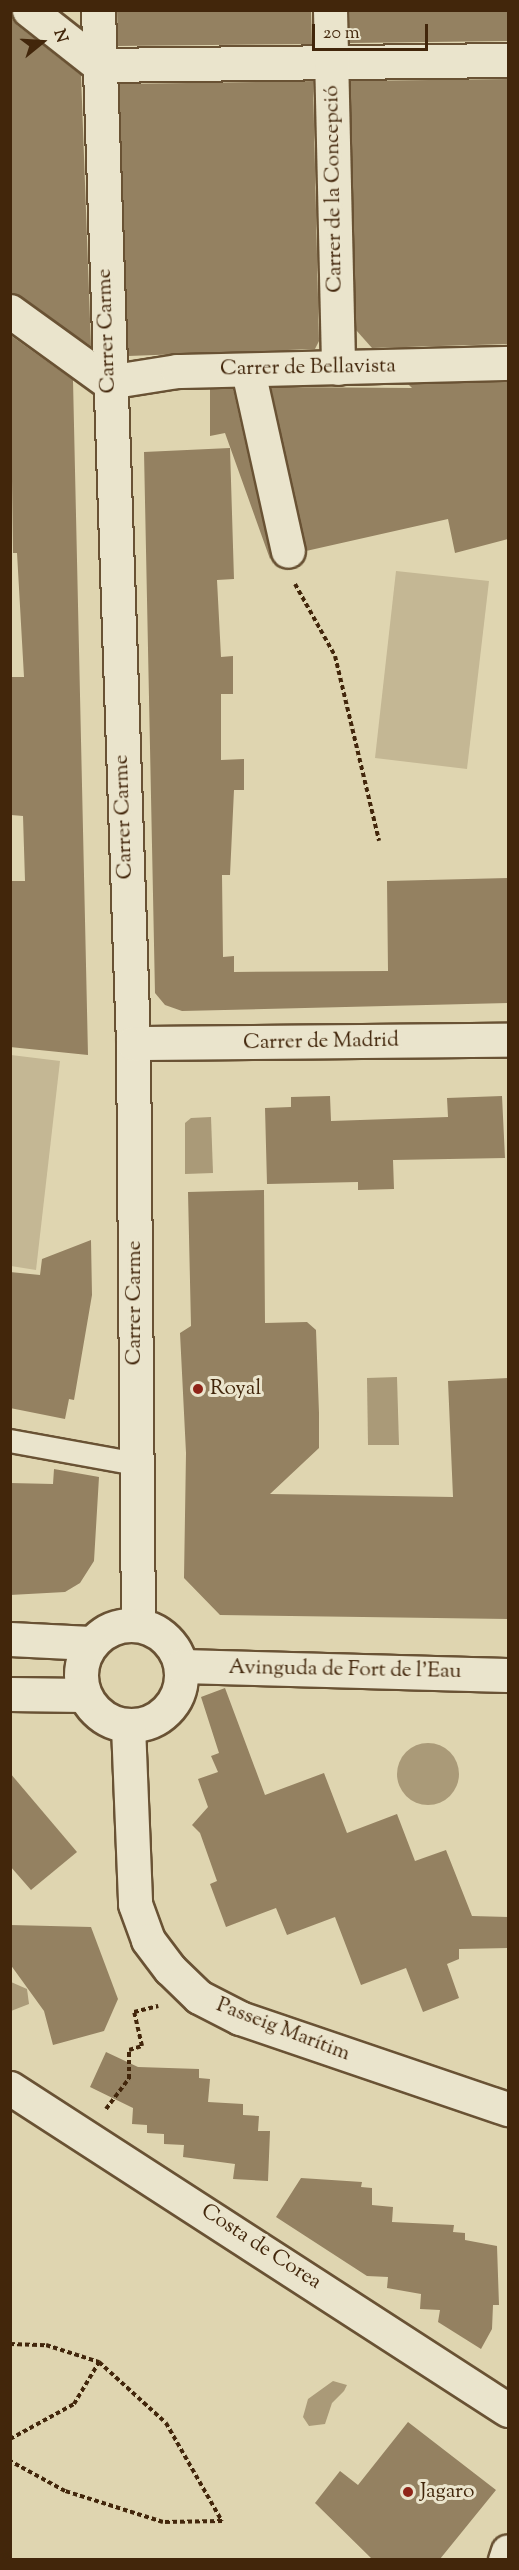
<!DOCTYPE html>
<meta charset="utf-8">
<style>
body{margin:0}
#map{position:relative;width:519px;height:2570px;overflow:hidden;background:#dfd5b0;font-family:"Sorts Mill Goudy",serif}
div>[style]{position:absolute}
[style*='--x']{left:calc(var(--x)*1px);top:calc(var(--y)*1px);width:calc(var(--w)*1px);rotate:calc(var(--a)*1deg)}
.green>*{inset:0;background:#c4b794}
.water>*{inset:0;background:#aa9a78}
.round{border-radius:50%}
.building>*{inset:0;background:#948161}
.path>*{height:4px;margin-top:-2px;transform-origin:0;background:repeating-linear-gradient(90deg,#42260b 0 4.5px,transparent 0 7.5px)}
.roads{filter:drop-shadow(2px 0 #695234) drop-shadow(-2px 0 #695234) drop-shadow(0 2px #695234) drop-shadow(0 -2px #695234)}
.lane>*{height:22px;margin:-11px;padding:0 11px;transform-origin:11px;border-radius:11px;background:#eae4cc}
.street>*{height:33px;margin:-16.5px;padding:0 16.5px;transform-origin:16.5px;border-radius:16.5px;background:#eae4cc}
.street>.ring{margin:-16.5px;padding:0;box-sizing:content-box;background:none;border:33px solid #eae4cc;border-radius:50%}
.secondary>*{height:33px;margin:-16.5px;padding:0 16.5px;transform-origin:16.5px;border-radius:16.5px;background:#eae4cc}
.dots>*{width:16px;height:16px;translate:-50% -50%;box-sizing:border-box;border:3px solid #eae4cc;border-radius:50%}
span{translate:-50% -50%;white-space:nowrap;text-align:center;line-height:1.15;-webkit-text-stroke:6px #eae4cc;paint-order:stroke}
.street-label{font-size:21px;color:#42260b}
.poi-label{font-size:21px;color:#42260b}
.left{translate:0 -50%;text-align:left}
.frame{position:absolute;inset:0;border:12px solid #42260b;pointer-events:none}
.north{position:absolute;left:12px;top:12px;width:60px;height:60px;-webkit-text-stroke:4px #eae4cc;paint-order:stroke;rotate:72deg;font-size:16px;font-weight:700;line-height:24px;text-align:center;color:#42260b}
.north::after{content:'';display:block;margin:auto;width:21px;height:27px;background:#42260b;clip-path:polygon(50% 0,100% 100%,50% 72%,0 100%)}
.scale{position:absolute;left:312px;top:24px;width:116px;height:27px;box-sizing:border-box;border:3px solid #42260b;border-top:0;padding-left:8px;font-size:18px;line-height:21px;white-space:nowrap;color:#42260b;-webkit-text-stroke:4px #eae4cc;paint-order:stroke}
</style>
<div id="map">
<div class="green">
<i style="clip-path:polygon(396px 571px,489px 581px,467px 769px,375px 758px)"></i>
<i style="clip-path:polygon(11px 1055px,60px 1061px,36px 1270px,11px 1266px)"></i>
</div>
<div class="water">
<i style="clip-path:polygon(211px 1117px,213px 1173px,185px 1174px,185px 1123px,191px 1118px)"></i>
<i style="clip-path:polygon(397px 1377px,399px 1445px,368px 1445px,367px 1378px)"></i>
<i class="round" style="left:397px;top:1743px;width:62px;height:62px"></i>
<i style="clip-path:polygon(11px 1982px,27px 1989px,29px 2004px,11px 2011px)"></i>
<i style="clip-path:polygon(333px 2381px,347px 2385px,344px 2391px,332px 2403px,325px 2424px,309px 2426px,303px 2417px,308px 2399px)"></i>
</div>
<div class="building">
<i style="clip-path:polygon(10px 10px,17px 25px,81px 75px,91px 346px,10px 292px)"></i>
<i style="clip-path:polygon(117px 10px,311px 10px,312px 44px,118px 46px)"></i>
<i style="clip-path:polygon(349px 10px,508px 10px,508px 41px,350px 43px)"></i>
<i style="clip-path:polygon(508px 79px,508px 344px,372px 348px,356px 330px,350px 81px)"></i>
<i style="clip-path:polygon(313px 81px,319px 341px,315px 349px,128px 356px,119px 84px)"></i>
<i style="clip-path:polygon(10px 335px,73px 380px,88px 1055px,10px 1047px,10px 881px,25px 881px,23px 816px,11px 815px,10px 677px,24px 677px,17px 553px,13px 553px)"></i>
<i style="clip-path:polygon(508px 382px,508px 539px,455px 553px,448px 519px,306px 551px,271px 387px,412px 388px,408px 384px)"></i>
<i style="clip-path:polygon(233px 388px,271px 558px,270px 559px,225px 433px,210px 436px,210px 389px)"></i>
<i style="clip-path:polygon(230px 448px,234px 579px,217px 580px,221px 657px,233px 656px,233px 694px,221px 694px,221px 760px,244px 759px,244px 790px,234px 790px,230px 875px,222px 875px,223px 957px,234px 956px,234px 972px,388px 971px,387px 881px,508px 878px,508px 1003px,182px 1011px,165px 1005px,155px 993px,144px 452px)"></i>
<i style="clip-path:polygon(330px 1096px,331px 1121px,448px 1117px,447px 1098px,502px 1096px,505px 1158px,393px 1160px,394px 1189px,358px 1190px,358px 1182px,267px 1184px,265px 1108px,291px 1107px,291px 1097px)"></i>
<i style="clip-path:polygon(264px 1190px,265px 1323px,307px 1322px,316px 1330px,319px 1413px,319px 1448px,270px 1494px,453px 1497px,448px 1381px,508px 1378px,508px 1619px,220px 1615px,184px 1578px,186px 1453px,180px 1333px,191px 1326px,188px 1192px)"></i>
<i style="clip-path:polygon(91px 1240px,92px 1295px,74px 1400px,69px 1399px,65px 1419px,10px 1408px,10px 1272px,40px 1275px,42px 1259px)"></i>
<i style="clip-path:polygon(54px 1469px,99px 1477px,94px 1561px,80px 1583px,65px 1592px,10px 1595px,10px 1483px,53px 1484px)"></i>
<i style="clip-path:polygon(225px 1688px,265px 1795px,324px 1773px,347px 1833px,397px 1814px,415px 1861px,446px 1850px,472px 1916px,508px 1917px,508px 1948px,459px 1949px,459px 1959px,447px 1964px,459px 1998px,423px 2012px,406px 1968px,361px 1985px,335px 1917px,287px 1935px,276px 1908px,226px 1927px,210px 1884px,217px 1881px,200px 1833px,192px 1825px,208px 1807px,198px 1779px,218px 1772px,211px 1756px,219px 1753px,201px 1697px)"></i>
<i style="clip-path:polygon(10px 1773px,77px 1852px,31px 1890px,10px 1866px)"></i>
<i style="clip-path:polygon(10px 1925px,91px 1927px,118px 1999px,104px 2031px,53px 2045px,44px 2011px,10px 1964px)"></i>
<i style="clip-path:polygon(106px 2052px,138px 2067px,199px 2069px,199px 2078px,210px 2079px,208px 2102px,243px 2104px,243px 2115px,259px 2116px,258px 2131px,270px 2131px,268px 2181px,233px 2179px,235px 2164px,183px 2157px,184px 2145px,164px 2144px,164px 2134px,147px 2133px,147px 2125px,132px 2124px,133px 2108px,90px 2087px)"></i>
<i style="clip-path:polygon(301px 2178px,362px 2182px,361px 2187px,372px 2188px,372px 2205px,393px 2207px,392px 2222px,454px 2225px,453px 2232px,465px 2233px,465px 2240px,497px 2246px,499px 2305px,493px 2305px,492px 2329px,481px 2349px,438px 2322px,440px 2310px,420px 2309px,421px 2294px,387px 2288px,388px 2277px,367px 2276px,276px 2217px)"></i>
<i style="clip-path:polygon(408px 2422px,496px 2490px,440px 2559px,372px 2559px,315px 2503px,340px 2471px,358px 2485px)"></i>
</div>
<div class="path">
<i style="--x:295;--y:584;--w:82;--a:60.9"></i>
<i style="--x:335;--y:656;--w:190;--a:76.6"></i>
<i style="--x:106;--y:2109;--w:38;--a:-53"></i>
<i style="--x:129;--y:2079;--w:29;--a:-90"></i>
<i style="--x:129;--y:2050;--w:14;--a:-17"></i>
<i style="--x:142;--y:2046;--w:35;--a:-103"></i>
<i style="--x:134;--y:2012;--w:25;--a:-14"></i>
<i style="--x:10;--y:2344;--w:36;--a:2"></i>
<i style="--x:46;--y:2345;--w:56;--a:17.8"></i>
<i style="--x:99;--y:2362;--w:91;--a:42.3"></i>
<i style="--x:166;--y:2423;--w:113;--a:60.3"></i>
<i style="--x:222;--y:2521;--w:59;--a:179"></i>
<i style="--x:163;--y:2522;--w:103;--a:-162.4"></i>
<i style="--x:65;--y:2491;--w:63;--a:-151.4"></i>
<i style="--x:10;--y:2439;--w:73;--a:-28.7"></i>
<i style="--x:74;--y:2404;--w:49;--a:-59.2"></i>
</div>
<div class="roads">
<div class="lane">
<i style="--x:10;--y:1441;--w:128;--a:10.3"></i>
</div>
<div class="street">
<i style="--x:29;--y:10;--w:89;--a:38.2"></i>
<i style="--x:99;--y:65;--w:409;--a:-0.7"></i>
<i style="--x:98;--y:10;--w:1034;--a:88.06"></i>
<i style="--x:133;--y:1043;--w:581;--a:89.51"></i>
<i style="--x:330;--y:10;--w:358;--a:88.7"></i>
<i style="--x:10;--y:311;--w:121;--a:35.9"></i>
<i style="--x:108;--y:382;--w:70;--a:-9.1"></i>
<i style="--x:177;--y:371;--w:331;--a:-1.4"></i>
<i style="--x:248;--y:371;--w:184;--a:77.5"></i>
<i style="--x:133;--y:1043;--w:375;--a:-0.5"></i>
<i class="ring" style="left:81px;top:1625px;width:67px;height:67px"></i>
<i style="--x:10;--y:1639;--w:80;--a:2.9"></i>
<i style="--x:181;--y:1666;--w:327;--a:1.6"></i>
<i style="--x:10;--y:1694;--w:74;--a:0.8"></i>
<i style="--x:128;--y:1726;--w:178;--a:87.7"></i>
<i style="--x:135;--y:1904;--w:38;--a:70"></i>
<i style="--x:148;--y:1940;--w:36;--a:53"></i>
<i style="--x:170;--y:1969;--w:40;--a:44"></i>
<i style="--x:199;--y:1997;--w:46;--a:27.1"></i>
<i style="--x:240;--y:2018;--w:283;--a:18.8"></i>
</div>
<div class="secondary">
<i style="--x:10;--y:2088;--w:593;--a:32.89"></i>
<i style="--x:505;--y:2560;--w:9;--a:-72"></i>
</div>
</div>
<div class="dots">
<i style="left:198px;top:1389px;background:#8f2418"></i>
<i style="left:408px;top:2492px;background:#8f2418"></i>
</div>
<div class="street-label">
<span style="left:334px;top:189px;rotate:-91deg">Carrer de la Concepció</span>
<span style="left:107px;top:331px;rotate:-92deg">Carrer Carme</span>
<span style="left:308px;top:368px;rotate:-1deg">Carrer de Bellavista</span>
<span style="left:124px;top:817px;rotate:-92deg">Carrer Carme</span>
<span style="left:321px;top:1042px;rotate:-1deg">Carrer de Madrid</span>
<span style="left:135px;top:1303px;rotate:-90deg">Carrer Carme</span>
<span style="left:345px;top:1670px;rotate:1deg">Avinguda de Fort de l'Eau</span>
<span style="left:283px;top:2030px;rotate:21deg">Passeig Marítim</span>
<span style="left:261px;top:2247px;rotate:33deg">Costa de Corea</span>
</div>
<div class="poi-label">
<span class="left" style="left:210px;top:1389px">Royal</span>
<span class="left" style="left:420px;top:2492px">Jagaro</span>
</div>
<div class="frame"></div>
<div class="north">N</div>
<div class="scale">20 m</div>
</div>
